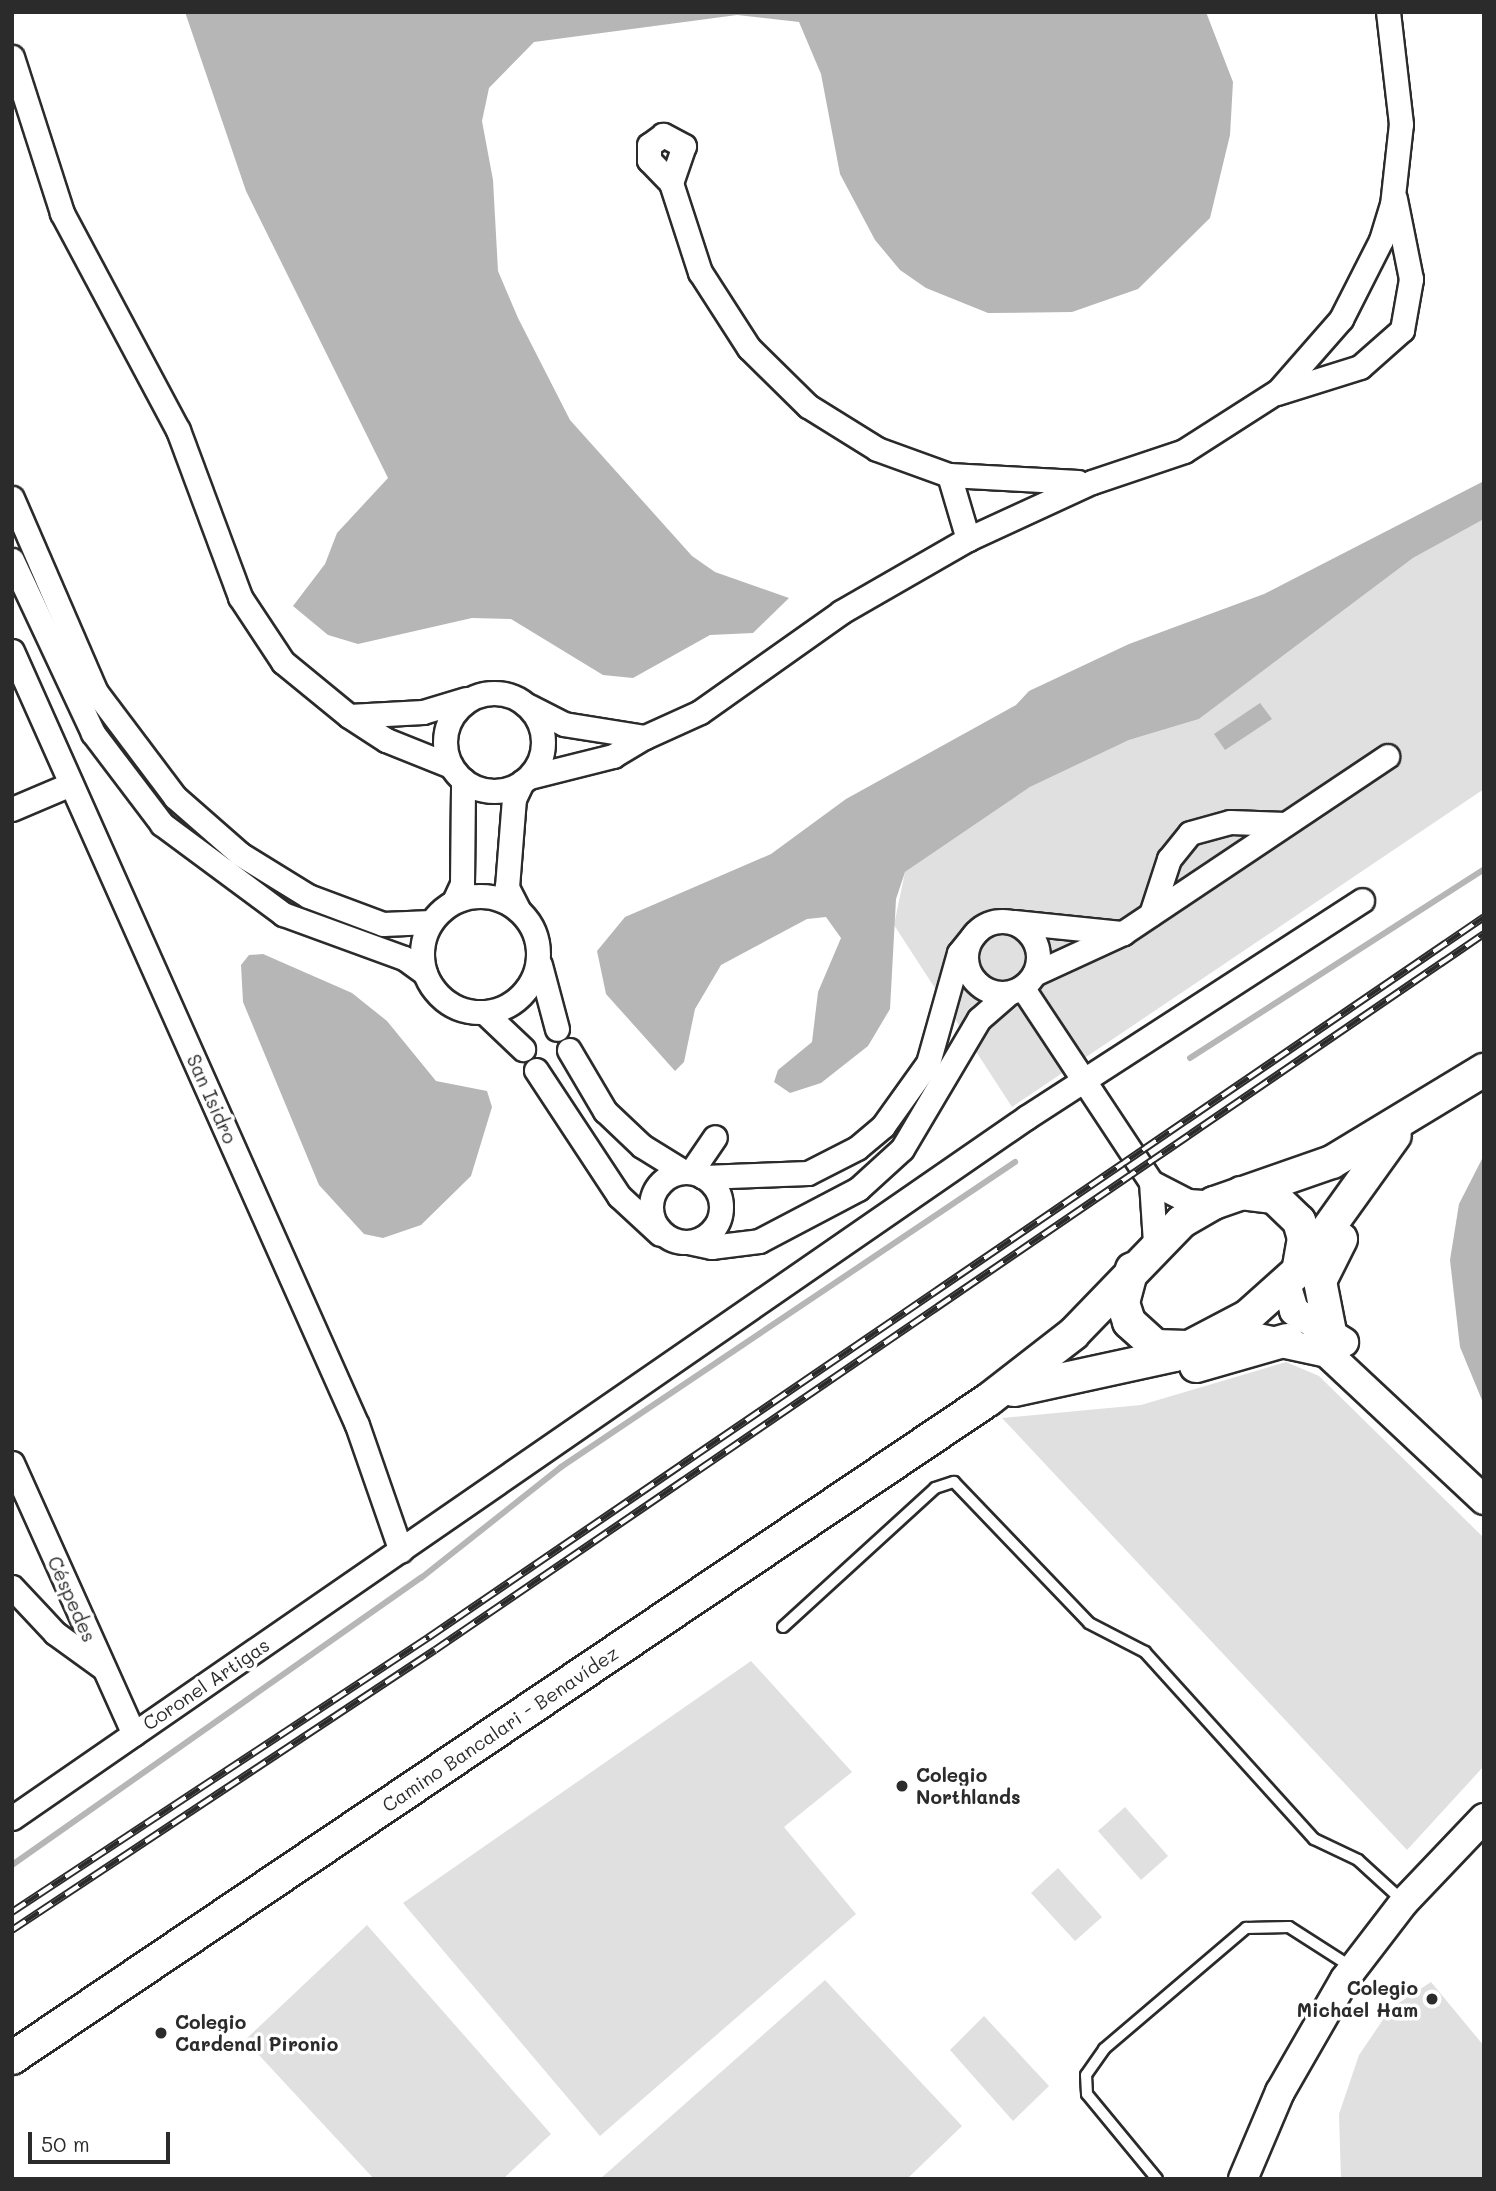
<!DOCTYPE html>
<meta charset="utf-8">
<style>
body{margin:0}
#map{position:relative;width:1496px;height:2191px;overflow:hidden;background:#fff;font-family:Mali,sans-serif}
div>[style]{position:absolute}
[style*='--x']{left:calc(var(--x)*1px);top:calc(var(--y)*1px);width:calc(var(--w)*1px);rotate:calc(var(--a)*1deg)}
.green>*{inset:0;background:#e0e0e0}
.water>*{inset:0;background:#b6b6b6}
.stream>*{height:6px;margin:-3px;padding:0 3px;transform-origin:3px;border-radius:3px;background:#b6b6b6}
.roads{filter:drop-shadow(2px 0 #2b2b2b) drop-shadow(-2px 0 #2b2b2b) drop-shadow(0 2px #2b2b2b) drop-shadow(0 -2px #2b2b2b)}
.service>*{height:10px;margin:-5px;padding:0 5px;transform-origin:5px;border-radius:5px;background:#fff}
.minor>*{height:23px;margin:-11.5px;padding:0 11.5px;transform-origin:11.5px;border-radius:11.5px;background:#fff}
.minor>.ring{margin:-11.5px;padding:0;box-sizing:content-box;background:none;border:23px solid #fff;border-radius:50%}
.tertiary>*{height:28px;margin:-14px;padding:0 14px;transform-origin:14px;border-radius:14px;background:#fff}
.secondary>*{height:32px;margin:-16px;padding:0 16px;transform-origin:16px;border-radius:16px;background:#fff}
.rail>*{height:8px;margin-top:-4px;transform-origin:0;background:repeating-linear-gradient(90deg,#fff 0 16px,#2b2b2b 0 32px);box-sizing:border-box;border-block:2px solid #2b2b2b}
.dots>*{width:19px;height:19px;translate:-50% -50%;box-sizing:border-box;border:4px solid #fff;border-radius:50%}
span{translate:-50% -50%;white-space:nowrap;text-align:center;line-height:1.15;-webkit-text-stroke:7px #fff;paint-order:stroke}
.street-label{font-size:19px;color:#2b2b2b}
.poi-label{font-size:19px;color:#2b2b2b;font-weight:700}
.left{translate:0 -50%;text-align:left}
.right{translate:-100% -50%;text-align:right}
.frame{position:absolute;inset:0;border:14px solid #2b2b2b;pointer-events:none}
.scale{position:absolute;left:28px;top:2132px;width:142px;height:32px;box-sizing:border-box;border:4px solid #2b2b2b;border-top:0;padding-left:9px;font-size:21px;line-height:24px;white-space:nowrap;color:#2b2b2b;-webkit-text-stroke:5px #fff;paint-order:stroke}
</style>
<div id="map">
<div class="green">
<i style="clip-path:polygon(1484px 519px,1484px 789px,1012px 1107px,894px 925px,905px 872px,1030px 787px,1129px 740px,1199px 719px,1413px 558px)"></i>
<i style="clip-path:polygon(1286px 1362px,1319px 1376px,1484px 1538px,1484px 1766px,1407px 1850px,1002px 1418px,1141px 1405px)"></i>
<i style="clip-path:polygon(751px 1661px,852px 1772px,784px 1827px,856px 1914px,600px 2136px,403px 1903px)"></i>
<i style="clip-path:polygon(1125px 1807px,1168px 1856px,1141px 1880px,1098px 1831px)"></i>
<i style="clip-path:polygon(1058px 1868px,1102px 1917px,1075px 1941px,1031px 1893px)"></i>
<i style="clip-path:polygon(367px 1925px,551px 2134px,503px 2179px,374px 2179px,245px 2040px)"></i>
<i style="clip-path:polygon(825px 1980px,962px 2126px,907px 2179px,600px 2179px)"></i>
<i style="clip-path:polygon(1431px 1982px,1484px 2046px,1484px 2179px,1341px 2179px,1339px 2114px,1359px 2055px,1391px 2008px)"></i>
<i style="clip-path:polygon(984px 2016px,1049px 2086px,1013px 2121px,950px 2050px)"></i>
</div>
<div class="water">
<i style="clip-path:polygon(185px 12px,1206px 12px,1233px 82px,1230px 135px,1210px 218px,1138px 289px,1072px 312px,988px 313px,926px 288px,900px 270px,875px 240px,840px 174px,821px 74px,799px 22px,737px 15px,534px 42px,489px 88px,482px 121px,493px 180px,498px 271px,518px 318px,570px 420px,692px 556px,715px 572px,789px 598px,753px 633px,710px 635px,633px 678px,603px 675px,511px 619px,472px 618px,358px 644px,328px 635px,293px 606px,325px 564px,337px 533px,388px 478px,246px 191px)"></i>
<i style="clip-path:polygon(1484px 481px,1484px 519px,1413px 558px,1199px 719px,1129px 740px,1030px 787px,905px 872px,896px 899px,890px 1009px,868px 1046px,821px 1083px,790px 1093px,774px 1082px,778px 1070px,812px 1042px,818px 992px,841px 938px,826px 917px,807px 919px,721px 965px,695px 1009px,684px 1062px,675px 1071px,606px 994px,597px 951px,625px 917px,771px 854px,846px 799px,1016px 705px,1029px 691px,1129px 644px,1264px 594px)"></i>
<i style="clip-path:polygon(1260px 703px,1272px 719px,1225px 750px,1214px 734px)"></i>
<i style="clip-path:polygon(263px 954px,352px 993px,387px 1021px,436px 1081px,487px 1091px,492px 1107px,471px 1176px,421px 1225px,383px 1238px,364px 1234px,319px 1185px,243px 1002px,241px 965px,249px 955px)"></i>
<i style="clip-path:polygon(1484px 1155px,1484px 1405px,1460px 1347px,1450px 1260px,1459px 1204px)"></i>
</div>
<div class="stream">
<i style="--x:1190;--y:1058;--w:350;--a:-32.7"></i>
<i style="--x:12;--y:1865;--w:500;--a:-35.1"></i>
<i style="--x:421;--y:1578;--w:179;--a:-38.4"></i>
<i style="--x:561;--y:1467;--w:547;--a:-33.89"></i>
</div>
<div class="roads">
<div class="service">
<i style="--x:783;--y:1627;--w:206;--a:-42.4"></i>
<i style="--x:935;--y:1488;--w:20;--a:-18"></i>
<i style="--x:954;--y:1482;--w:195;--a:46.2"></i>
<i style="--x:1089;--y:1623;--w:63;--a:27.4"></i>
<i style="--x:1145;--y:1652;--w:252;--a:47.9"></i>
<i style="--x:1314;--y:1839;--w:49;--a:25.5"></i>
<i style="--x:1358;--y:1860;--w:62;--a:42.4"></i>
<i style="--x:1157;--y:2179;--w:110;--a:-129.5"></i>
<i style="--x:1087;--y:2094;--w:19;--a:-93"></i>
<i style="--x:1086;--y:2075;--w:32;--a:-55"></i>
<i style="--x:1104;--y:2049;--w:187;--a:-40.4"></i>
<i style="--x:1246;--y:1928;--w:43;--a:-1.3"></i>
<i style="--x:1289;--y:1927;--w:76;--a:32.6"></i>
</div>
<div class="minor">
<i style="--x:12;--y:57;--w:164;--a:72.2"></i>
<i style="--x:62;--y:213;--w:246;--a:61.9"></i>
<i style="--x:178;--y:430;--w:178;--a:69.6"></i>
<i style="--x:240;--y:597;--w:78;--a:56.5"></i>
<i style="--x:283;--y:662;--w:85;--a:39.3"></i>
<i style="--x:671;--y:183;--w:39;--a:-71"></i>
<i style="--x:684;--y:146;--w:24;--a:-152"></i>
<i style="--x:663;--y:135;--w:17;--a:144"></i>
<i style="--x:649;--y:145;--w:15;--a:90"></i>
<i style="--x:649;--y:160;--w:32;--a:46"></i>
<i style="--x:671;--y:183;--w:94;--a:72"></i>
<i style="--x:700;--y:272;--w:90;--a:57.2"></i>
<i style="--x:749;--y:348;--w:83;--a:44.5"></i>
<i style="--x:808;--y:406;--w:81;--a:31.9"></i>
<i style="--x:877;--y:449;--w:77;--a:19.9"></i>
<i style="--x:949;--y:475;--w:129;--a:3.1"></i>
<i style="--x:1277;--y:393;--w:87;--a:-17.4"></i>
<i style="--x:1360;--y:367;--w:56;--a:-41.4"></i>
<i style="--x:1402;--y:330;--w:52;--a:-80"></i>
<i style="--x:1411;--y:279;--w:82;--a:-101.3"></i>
<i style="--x:949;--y:475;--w:67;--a:73.5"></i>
<i style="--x:12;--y:498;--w:211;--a:66.6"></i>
<i style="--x:96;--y:692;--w:131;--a:53"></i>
<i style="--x:175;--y:797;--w:86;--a:41.2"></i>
<i style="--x:240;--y:854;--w:80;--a:31.7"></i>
<i style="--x:308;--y:896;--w:80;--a:20.5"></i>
<i style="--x:383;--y:924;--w:48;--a:-2.4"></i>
<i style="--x:12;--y:560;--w:191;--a:64.9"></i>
<i style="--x:93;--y:733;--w:114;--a:52.8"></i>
<i style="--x:162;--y:824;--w:151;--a:36.6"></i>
<i style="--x:283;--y:914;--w:129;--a:20"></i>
<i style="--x:404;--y:958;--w:26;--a:36"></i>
<i style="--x:12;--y:651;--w:847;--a:65.98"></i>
<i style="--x:357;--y:1425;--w:133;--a:70.8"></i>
<i class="ring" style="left:445px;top:693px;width:75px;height:75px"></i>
<i style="--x:645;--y:737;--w:60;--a:-24.4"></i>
<i style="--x:700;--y:712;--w:173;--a:-35.3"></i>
<i style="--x:841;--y:612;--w:146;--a:-29.9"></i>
<i style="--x:968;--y:539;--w:136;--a:-24.7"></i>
<i style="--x:1092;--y:482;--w:97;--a:-18.6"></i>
<i style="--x:1184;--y:451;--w:112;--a:-32.6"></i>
<i style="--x:1278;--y:391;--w:96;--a:-48.8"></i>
<i style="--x:1341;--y:319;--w:89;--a:-63.1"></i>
<i style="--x:1381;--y:240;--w:37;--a:-73"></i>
<i style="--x:1392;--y:205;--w:81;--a:-83.7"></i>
<i style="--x:1401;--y:124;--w:113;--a:-96.6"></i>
<i style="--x:451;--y:766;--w:70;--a:-158.2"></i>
<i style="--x:386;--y:740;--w:44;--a:-147"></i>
<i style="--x:349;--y:716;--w:74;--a:-3.1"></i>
<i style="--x:423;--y:712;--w:45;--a:-16.8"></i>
<i style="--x:529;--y:777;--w:87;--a:-14"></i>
<i style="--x:613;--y:756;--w:37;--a:-31"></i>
<i style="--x:645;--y:737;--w:82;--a:-170.9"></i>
<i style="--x:564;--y:724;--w:39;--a:-153"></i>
<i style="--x:12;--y:809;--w:64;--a:-23"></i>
<i class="ring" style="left:422px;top:896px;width:93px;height:93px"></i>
<i style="--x:454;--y:901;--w:19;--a:-65"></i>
<i style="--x:462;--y:884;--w:104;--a:-89.4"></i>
<i style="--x:518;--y:909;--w:25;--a:-117"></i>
<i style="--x:507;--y:887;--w:88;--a:-85.5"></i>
<i style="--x:514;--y:799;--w:19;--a:-65"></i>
<i style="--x:1151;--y:914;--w:58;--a:-71.9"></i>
<i style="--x:1169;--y:859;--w:33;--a:-51"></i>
<i style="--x:1190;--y:833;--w:41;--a:-15.4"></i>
<i style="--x:1230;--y:822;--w:55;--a:2.1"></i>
<i class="ring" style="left:966px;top:921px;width:49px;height:49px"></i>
<i style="--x:1014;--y:922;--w:110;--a:5.8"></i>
<i style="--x:1123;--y:933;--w:98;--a:155.3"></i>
<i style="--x:1123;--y:933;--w:318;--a:-33.8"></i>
<i style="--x:540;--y:965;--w:66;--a:75.1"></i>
<i style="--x:1022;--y:987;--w:234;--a:56.5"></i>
<i style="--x:1151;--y:1182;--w:61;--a:86.2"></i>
<i style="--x:484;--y:1012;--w:54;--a:43.5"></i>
<i style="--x:569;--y:1050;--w:71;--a:59.5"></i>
<i style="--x:605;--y:1111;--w:51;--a:43.4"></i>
<i style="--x:642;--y:1146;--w:49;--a:31.8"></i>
<i style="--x:536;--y:1070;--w:151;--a:56.6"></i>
<i style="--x:619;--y:1196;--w:56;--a:42.8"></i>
<i style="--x:691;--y:1172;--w:42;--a:-55.6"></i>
<i class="ring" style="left:651px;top:1172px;width:47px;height:47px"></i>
<i style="--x:703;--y:1177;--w:105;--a:-2.2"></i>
<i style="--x:808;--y:1173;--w:55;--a:-27"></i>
<i style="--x:857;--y:1148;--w:34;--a:-40"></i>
<i style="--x:883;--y:1126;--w:77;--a:-54.5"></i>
<i style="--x:928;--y:1063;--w:114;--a:-74.3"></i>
<i style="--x:959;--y:953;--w:26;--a:-51"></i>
<i style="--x:1151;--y:1182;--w:42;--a:27.2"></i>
<i style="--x:1188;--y:1201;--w:26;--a:4"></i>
<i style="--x:688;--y:1242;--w:24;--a:12"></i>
<i style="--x:711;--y:1247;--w:48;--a:-7.1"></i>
<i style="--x:759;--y:1241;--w:112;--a:-27.7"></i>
<i style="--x:858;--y:1189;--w:59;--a:-42.3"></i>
<i style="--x:902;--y:1149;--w:151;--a:-59.4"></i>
<i style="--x:979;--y:1019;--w:40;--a:-41"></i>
<i style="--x:12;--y:1463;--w:297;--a:65.8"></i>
<i style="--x:12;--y:1587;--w:63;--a:46.9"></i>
<i style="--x:55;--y:1633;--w:58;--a:35.9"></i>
<i style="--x:12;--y:1818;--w:1234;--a:-34.63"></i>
<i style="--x:1027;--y:1117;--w:399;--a:-32.9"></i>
</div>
<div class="tertiary">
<i style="--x:1286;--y:1284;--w:28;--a:73"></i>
<i style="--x:1294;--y:1311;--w:59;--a:31.8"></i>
<i style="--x:1226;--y:1331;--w:103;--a:12.3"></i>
<i style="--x:1327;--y:1353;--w:215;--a:43.1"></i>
<i style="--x:1243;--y:2179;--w:95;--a:-67"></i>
<i style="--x:1280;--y:2092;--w:130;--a:-60.1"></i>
<i style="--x:1345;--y:1979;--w:97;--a:-52.5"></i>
<i style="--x:1404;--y:1902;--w:116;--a:-46.4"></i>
</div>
<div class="secondary">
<i style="--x:1241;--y:1193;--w:33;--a:7"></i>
<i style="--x:1274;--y:1197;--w:35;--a:44"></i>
<i style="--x:1299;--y:1221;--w:18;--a:74"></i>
<i style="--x:1304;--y:1238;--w:34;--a:100"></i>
<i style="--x:1132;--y:1269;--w:35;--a:105"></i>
<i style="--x:1123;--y:1303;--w:20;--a:72"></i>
<i style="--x:1129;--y:1322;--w:36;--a:42"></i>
<i style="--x:1156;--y:1346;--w:31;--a:2"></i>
<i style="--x:1330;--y:1332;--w:52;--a:-101.1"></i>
<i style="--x:1320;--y:1281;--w:47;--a:-63.4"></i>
<i style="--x:1196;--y:1366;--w:95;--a:-15.9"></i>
<i style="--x:1014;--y:1390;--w:164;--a:-12.3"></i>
<i style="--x:1174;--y:1355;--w:84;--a:-27.8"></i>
<i style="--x:1248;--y:1316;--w:66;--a:-41.9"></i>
<i style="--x:1297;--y:1272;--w:168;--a:-54.4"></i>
<i style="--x:12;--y:2058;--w:1177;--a:-33.99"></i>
<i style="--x:988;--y:1400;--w:108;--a:-37.8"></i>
<i style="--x:1073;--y:1334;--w:156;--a:-46"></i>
<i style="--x:1181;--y:1222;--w:38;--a:-30"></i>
<i style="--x:1214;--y:1203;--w:125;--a:-19.2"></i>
<i style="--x:1332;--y:1162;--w:178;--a:-31.2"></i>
</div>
</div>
<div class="rail">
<i style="--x:12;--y:1912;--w:500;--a:-33.4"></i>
<i style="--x:429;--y:1637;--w:1277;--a:-34.31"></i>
<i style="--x:12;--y:1930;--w:507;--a:-33.5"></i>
<i style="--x:435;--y:1650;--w:1270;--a:-34.32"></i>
</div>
<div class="dots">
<i style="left:902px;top:1786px;background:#2b2b2b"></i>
<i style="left:1432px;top:1999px;background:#2b2b2b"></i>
<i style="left:161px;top:2033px;background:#2b2b2b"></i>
</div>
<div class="street-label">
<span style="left:212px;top:1099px;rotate:66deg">San Isidro</span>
<span style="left:72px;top:1599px;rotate:66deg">Céspedes</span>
<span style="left:206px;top:1684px;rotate:-34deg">Coronel Artigas</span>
<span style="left:500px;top:1729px;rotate:-34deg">Camino Bancalari - Benavídez</span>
</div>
<div class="poi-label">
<span class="left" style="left:916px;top:1786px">Colegio<br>Northlands</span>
<span class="right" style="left:1418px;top:1999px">Colegio<br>Michael Ham</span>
<span class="left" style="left:175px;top:2033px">Colegio<br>Cardenal Pironio</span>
</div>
<div class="frame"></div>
<div class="scale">50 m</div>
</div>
